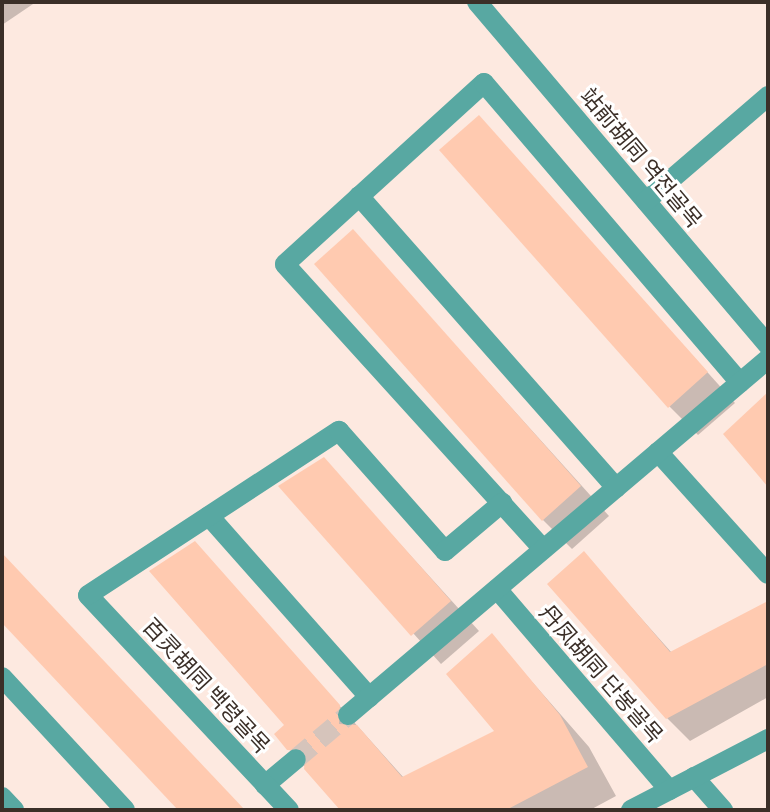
<!DOCTYPE html>
<meta charset="utf-8">
<style>
body{margin:0}
#map{position:relative;width:770px;height:812px;overflow:hidden;background:#fde9e0;font-family:"Public Sans","Noto Sans SC","Noto Sans KR",sans-serif}
div>[style]{position:absolute}
[style*='--x']{left:calc(var(--x)*1px);top:calc(var(--y)*1px);width:calc(var(--w)*1px);rotate:calc(var(--a)*1deg)}
.shadow>*{inset:0;background:#0003}
.building>*{inset:0;background:#ffcab0}
.minor-tunnel>*{height:20px;margin-top:-10px;transform-origin:0;background:repeating-linear-gradient(90deg,#d6c4bb 0 20px,transparent 0 30px)}
.minor>*{height:20px;margin:-10px;padding:0 10px;transform-origin:10px;border-radius:10px;background:#58a8a2}
span{translate:-50% -50%;white-space:nowrap;text-align:center;line-height:1.15;-webkit-text-stroke:6px #fff;paint-order:stroke}
.street-label{font-size:22px;color:#3b2f28}
.frame{position:absolute;inset:0;border:4px solid #3b2f28;pointer-events:none}
</style>
<div id="map">
<div class="shadow">
<i style="clip-path:polygon(2px 2px,36px 2px,2px 25px)"></i>
<i style="clip-path:polygon(479px 117px,735px 403px,698px 435px,669px 406px)"></i>
<i style="clip-path:polygon(353px 232px,609px 516px,572px 549px,543px 520px)"></i>
<i style="clip-path:polygon(323px 459px,479px 631px,441px 664px,281px 487px)"></i>
<i style="clip-path:polygon(194px 543px,404px 778px,497px 732px,492px 636px,589px 747px,616px 796px,590px 810px,343px 810px,289px 748px,287px 725px)"></i>
<i style="clip-path:polygon(584px 554px,672px 653px,768px 603px,768px 697px,690px 741px,667px 718px)"></i>
</div>
<div class="building">
<i style="clip-path:polygon(479px 115px,708px 372px,668px 408px,439px 150px)"></i>
<i style="clip-path:polygon(353px 229px,581px 486px,542px 521px,314px 264px)"></i>
<i style="clip-path:polygon(768px 392px,768px 487px,723px 434px)"></i>
<i style="clip-path:polygon(324px 457px,451px 601px,411px 636px,278px 486px)"></i>
<i style="clip-path:polygon(195px 541px,340px 705px,339px 724px,357px 725px,402px 777px,494px 731px,446px 674px,492px 633px,560px 715px,588px 767px,506px 810px,340px 810px,304px 769px,306px 751px,287px 750px,274px 734px,284px 725px,149px 571px)"></i>
<i style="clip-path:polygon(584px 551px,670px 652px,768px 601px,768px 664px,666px 719px,547px 584px)"></i>
<i style="clip-path:polygon(2px 553px,245px 810px,178px 810px,2px 623px)"></i>
</div>
<div class="minor-tunnel">
<i style="--x:296;--y:759;--w:68;--a:-40.2"></i>
</div>
<div class="minor">
<i style="--x:477;--y:2;--w:450;--a:49.7"></i>
<i style="--x:359;--y:196;--w:389;--a:48.6"></i>
<i style="--x:646;--y:201;--w:161;--a:-40.7"></i>
<i style="--x:658;--y:452;--w:164;--a:48"></i>
<i style="--x:209;--y:516;--w:242;--a:48.5"></i>
<i style="--x:543;--y:549;--w:384;--a:-132.2"></i>
<i style="--x:285;--y:264;--w:269;--a:-42.3"></i>
<i style="--x:484;--y:83;--w:394;--a:49.5"></i>
<i style="--x:497;--y:589;--w:265;--a:49.4"></i>
<i style="--x:2;--y:677;--w:181;--a:47.2"></i>
<i style="--x:348;--y:715;--w:551;--a:-40.29"></i>
<i style="--x:694;--y:777;--w:44;--a:48.7"></i>
<i style="--x:265;--y:785;--w:40;--a:-40"></i>
<i style="--x:2;--y:797;--w:18;--a:47"></i>
<i style="--x:289;--y:810;--w:294;--a:-133.1"></i>
<i style="--x:88;--y:595;--w:300;--a:-33.2"></i>
<i style="--x:339;--y:431;--w:160;--a:48.5"></i>
<i style="--x:445;--y:551;--w:75;--a:-40.1"></i>
<i style="--x:631;--y:810;--w:154;--a:-27.4"></i>
</div>
<div class="street-label">
<span style="left:641px;top:158px;rotate:50deg">站前胡同 역전골목</span>
<span style="left:601px;top:674px;rotate:49deg">丹凤胡同 단봉골목</span>
<span style="left:206px;top:686px;rotate:47deg">百灵胡同 백령골목</span>
</div>
<div class="frame"></div>
</div>
